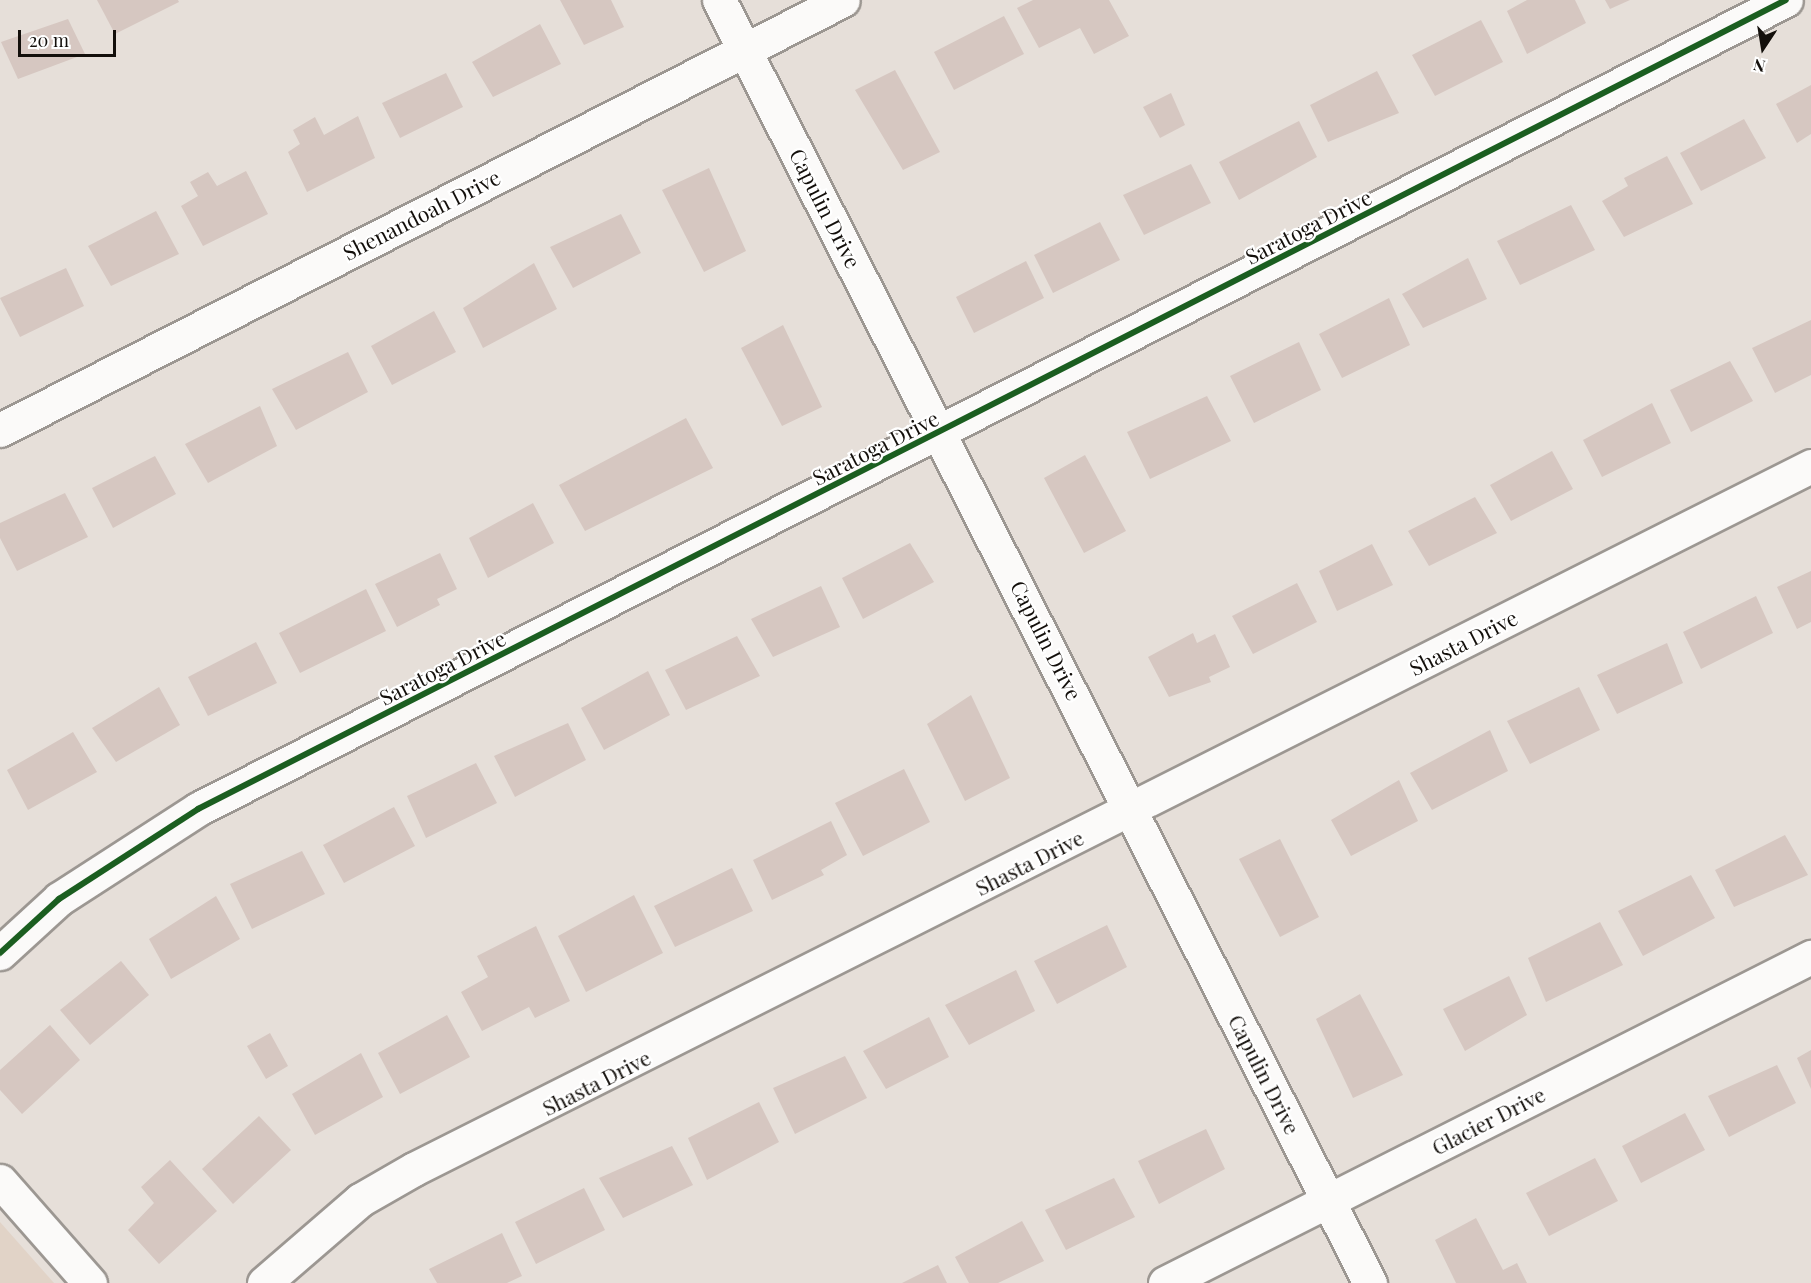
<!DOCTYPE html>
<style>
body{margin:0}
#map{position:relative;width:1811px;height:1283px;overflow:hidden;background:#e6dfd9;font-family:"Playfair Display",serif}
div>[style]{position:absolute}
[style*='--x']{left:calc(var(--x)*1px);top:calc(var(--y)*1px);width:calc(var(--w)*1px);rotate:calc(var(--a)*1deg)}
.built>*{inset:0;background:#e1d3c7}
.building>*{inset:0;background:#d6c7c1}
.roads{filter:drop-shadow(2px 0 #9c9792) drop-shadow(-2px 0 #9c9792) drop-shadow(0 2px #9c9792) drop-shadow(0 -2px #9c9792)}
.minor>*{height:33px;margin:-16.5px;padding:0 16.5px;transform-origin:16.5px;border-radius:16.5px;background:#fbfaf9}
.cycleway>*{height:6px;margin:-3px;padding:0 3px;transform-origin:3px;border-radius:3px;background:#1b5e20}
span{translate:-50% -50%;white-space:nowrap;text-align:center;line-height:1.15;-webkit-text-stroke:4.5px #fff;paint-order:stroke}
.street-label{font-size:21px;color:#130f0b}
.north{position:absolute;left:1733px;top:18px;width:60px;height:60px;-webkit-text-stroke:4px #fff;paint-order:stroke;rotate:192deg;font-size:16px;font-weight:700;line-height:24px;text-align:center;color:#130f0b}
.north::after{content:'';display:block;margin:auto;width:21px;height:27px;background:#130f0b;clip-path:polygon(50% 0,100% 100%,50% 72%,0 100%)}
.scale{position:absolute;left:18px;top:30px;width:98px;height:27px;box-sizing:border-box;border:3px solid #130f0b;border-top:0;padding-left:8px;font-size:18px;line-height:21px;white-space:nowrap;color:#130f0b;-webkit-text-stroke:4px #fff;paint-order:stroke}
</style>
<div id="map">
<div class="built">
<i style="clip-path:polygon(0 1222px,54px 1283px,0 1283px)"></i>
</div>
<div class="building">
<i style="clip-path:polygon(97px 0,178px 0,179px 2px,115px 34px)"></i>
<i style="clip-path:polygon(560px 0,611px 0,624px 27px,584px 45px)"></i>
<i style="clip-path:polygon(1033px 0,1109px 0,1129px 36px,1094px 54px,1080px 28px,1039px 48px,1017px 8px)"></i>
<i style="clip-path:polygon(1527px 0,1575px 0,1586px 23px,1527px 54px,1507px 11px)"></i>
<i style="clip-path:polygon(1605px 0,1630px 0,1610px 9px)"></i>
<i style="clip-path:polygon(1004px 16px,1024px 54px,954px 90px,934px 52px)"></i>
<i style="clip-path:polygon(68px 19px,85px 54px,18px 79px,1px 42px)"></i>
<i style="clip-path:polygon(1481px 20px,1503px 62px,1435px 96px,1412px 55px)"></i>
<i style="clip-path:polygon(540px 24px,561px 64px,493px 97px,472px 62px)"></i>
<i style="clip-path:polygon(895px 70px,940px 152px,903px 170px,855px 90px)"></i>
<i style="clip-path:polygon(1377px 71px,1399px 113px,1328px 142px,1310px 105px)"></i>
<i style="clip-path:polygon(446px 73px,463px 107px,400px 138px,382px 103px)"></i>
<i style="clip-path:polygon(1811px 85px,1811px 134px,1797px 143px,1776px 104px)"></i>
<i style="clip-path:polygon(1171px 93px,1185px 125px,1160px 138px,1143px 107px)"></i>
<i style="clip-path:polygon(358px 116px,375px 158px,307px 192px,288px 152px,300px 144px,293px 130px,315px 117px,324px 135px)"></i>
<i style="clip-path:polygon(1744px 119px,1766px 158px,1701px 191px,1680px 153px)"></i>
<i style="clip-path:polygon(1299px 121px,1317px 157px,1239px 200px,1219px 162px)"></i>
<i style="clip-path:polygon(1667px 156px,1693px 204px,1624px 237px,1602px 201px,1628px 186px,1624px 178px)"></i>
<i style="clip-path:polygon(1191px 164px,1211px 203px,1144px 235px,1123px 195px)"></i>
<i style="clip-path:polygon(709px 168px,746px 251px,704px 272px,662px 190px)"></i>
<i style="clip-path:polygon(246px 171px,268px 214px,203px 246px,181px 206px,198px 196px,190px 182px,208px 172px,217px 186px)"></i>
<i style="clip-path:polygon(1571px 205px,1595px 250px,1520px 285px,1497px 241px)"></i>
<i style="clip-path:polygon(156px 211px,179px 254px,111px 286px,88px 246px)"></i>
<i style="clip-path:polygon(621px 214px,641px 253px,573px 288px,550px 247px)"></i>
<i style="clip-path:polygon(1100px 222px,1120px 260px,1053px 293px,1034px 255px)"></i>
<i style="clip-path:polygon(1468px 258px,1487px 299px,1423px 328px,1402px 294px)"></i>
<i style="clip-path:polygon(1026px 261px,1044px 298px,974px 333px,956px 297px)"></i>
<i style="clip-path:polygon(534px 263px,557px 309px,483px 348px,463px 308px)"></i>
<i style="clip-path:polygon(66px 268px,84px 306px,20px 337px,0 298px)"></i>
<i style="clip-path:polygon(1389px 298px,1410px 345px,1342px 378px,1319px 334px)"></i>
<i style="clip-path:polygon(434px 311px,456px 352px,392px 385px,371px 346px)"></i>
<i style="clip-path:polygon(1811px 320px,1811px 375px,1775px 393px,1752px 348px)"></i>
<i style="clip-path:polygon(783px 325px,822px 407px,782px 426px,741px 348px)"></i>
<i style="clip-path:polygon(1299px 342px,1321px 390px,1254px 423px,1230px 376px)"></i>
<i style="clip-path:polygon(348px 352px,368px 392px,296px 430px,272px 389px)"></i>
<i style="clip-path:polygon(1730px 361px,1753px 401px,1691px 432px,1670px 390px)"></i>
<i style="clip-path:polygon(1207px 396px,1231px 441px,1150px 479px,1127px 432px)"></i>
<i style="clip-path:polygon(1652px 403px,1671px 443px,1602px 477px,1583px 440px)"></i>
<i style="clip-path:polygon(260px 406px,277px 446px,208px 483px,185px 444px)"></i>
<i style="clip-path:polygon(686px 418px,713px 468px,585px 531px,559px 485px)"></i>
<i style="clip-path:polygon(1552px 451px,1573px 489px,1511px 521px,1490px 485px)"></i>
<i style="clip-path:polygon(1085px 455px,1126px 531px,1084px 553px,1044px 478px)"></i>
<i style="clip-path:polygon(155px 456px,176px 494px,113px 528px,92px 488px)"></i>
<i style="clip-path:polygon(65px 493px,88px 537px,17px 571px,0 538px,0 523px)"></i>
<i style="clip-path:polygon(1475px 497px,1497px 533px,1429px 566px,1408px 531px)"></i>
<i style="clip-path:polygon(533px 503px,554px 543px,488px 578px,469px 538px)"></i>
<i style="clip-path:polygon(910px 543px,934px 582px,863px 619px,842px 578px)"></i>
<i style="clip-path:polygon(1372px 544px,1393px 585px,1337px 611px,1319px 571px)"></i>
<i style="clip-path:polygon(440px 553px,457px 589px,437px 599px,440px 605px,397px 627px,375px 584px)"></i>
<i style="clip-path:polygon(1811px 571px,1811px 622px,1797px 629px,1777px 587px)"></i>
<i style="clip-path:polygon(1297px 583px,1317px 622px,1253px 654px,1232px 616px)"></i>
<i style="clip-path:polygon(821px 586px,840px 627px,773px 657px,751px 619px)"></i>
<i style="clip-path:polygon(366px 589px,386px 631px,300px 673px,279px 633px)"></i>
<i style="clip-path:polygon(1756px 596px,1773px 633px,1701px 669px,1683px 632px)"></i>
<i style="clip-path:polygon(1193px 633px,1197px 643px,1215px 634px,1230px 667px,1209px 677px,1211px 682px,1169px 697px,1148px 657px)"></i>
<i style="clip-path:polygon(737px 636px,760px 676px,686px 710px,665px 670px)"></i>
<i style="clip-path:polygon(256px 642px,277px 683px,208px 716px,188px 677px)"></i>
<i style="clip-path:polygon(1667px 643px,1683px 683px,1617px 714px,1597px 675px)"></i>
<i style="clip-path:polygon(648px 671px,670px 715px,604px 750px,581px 708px)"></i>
<i style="clip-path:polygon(159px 687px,180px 725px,116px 762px,92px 728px)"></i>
<i style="clip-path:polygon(1579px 687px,1600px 730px,1530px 764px,1507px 721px)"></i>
<i style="clip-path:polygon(971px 695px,1010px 778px,965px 801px,927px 724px)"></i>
<i style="clip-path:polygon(568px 723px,586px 760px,515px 797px,494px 756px)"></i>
<i style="clip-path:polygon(1490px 730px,1508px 771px,1432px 810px,1410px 773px)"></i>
<i style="clip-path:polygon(73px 732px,97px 772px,28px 810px,7px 770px)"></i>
<i style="clip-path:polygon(476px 763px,497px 803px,426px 838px,407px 796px)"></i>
<i style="clip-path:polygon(904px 769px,930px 822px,863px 856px,835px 803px)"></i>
<i style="clip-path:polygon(1399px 780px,1418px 821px,1351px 856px,1331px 820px)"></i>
<i style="clip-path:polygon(394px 807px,415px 846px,344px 883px,323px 845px)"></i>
<i style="clip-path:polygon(831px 821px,847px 855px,821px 870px,824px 875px,772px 900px,753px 860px)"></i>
<i style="clip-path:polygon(1785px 835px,1808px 875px,1734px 907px,1715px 870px)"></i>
<i style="clip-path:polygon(1280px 839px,1319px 917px,1280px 937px,1239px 859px)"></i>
<i style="clip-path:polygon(302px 851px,325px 894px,252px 929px,230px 884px)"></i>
<i style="clip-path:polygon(732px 868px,753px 911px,675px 947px,654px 906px)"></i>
<i style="clip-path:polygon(1691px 875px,1715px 918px,1643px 956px,1618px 911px)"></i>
<i style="clip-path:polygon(634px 895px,663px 953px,586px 992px,558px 936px)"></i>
<i style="clip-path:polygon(216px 896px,240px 939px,171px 979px,149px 939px)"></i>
<i style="clip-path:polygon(1600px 922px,1623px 965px,1546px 1002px,1528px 958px)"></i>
<i style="clip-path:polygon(1107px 925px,1127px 967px,1057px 1004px,1034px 961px)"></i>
<i style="clip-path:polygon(536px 926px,570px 1001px,535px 1018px,529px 1007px,482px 1031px,461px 992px,488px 977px,477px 956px)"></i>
<i style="clip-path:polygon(121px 961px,149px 995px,90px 1045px,60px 1010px)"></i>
<i style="clip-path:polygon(1016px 970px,1035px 1011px,969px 1045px,945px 1005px)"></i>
<i style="clip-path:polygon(1509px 976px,1527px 1015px,1465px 1051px,1443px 1009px)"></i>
<i style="clip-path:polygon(1360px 994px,1403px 1075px,1353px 1098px,1316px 1019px)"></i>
<i style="clip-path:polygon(447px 1015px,470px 1057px,400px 1094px,378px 1053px)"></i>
<i style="clip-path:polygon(929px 1017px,949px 1057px,886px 1089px,863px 1051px)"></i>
<i style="clip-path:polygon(50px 1025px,80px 1060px,22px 1114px,0 1090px,0 1070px)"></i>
<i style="clip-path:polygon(270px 1033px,288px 1066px,266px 1079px,247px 1046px)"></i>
<i style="clip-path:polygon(1811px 1050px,1811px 1089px,1797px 1058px)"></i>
<i style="clip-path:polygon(361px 1053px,383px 1097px,315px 1135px,292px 1094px)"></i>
<i style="clip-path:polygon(845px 1056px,867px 1098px,795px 1134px,773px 1088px)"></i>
<i style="clip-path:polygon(1777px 1065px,1796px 1103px,1729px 1137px,1708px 1096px)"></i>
<i style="clip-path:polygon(759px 1102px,779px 1142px,707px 1180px,688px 1138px)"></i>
<i style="clip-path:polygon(1685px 1113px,1705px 1150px,1641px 1183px,1622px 1146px)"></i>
<i style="clip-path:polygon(259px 1116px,291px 1150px,233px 1204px,202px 1169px)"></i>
<i style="clip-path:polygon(1206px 1129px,1225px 1169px,1159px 1204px,1138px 1161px)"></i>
<i style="clip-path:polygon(672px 1146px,693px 1185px,623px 1218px,599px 1178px)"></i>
<i style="clip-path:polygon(1595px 1158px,1618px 1201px,1549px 1236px,1526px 1193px)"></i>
<i style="clip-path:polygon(170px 1160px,217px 1211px,159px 1264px,128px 1230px,154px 1203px,141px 1187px)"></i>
<i style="clip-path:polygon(1114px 1178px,1135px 1217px,1066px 1250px,1045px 1210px)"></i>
<i style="clip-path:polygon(584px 1188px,605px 1230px,536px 1264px,515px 1222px)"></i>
<i style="clip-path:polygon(1476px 1218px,1503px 1270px,1517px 1263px,1527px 1283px,1456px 1283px,1435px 1240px)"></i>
<i style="clip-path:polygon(1022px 1221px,1044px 1261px,998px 1283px,969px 1283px,955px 1257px)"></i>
<i style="clip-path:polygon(502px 1233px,522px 1276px,507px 1283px,437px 1283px,429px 1269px)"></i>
<i style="clip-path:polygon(938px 1265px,947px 1283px,902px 1283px)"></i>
</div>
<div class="roads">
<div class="minor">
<i style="--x:719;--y:0;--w:1439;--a:63.1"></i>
<i style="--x:0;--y:430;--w:946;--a:-27.03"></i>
<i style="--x:0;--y:953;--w:80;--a:-42.5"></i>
<i style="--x:59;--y:899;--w:166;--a:-32.9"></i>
<i style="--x:198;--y:809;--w:1782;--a:-27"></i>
<i style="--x:0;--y:1181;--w:136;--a:48.6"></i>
<i style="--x:264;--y:1283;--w:127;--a:-40.8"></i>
<i style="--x:360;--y:1200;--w:62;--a:-29.9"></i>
<i style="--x:414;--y:1169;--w:1564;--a:-26.71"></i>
<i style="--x:1165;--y:1283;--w:724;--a:-26.78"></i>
</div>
</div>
<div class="cycleway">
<i style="--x:0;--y:953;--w:80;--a:-42.5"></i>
<i style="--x:59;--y:899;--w:166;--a:-32.9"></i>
<i style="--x:198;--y:809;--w:1782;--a:-27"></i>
</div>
<div class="street-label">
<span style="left:826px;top:208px;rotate:63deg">Capulin Drive</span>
<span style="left:421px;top:214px;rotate:-27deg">Shenandoah Drive</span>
<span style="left:1308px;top:226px;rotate:-27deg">Saratoga Drive</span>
<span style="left:875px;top:447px;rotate:-27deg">Saratoga Drive</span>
<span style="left:1047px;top:640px;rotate:63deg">Capulin Drive</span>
<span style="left:1463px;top:642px;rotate:-27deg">Shasta Drive</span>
<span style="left:442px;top:667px;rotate:-27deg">Saratoga Drive</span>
<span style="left:1029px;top:862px;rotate:-27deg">Shasta Drive</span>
<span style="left:1265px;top:1074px;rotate:63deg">Capulin Drive</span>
<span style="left:596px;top:1082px;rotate:-27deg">Shasta Drive</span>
<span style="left:1488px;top:1120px;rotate:-27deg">Glacier Drive</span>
</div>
<div class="north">N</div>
<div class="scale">20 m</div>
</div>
